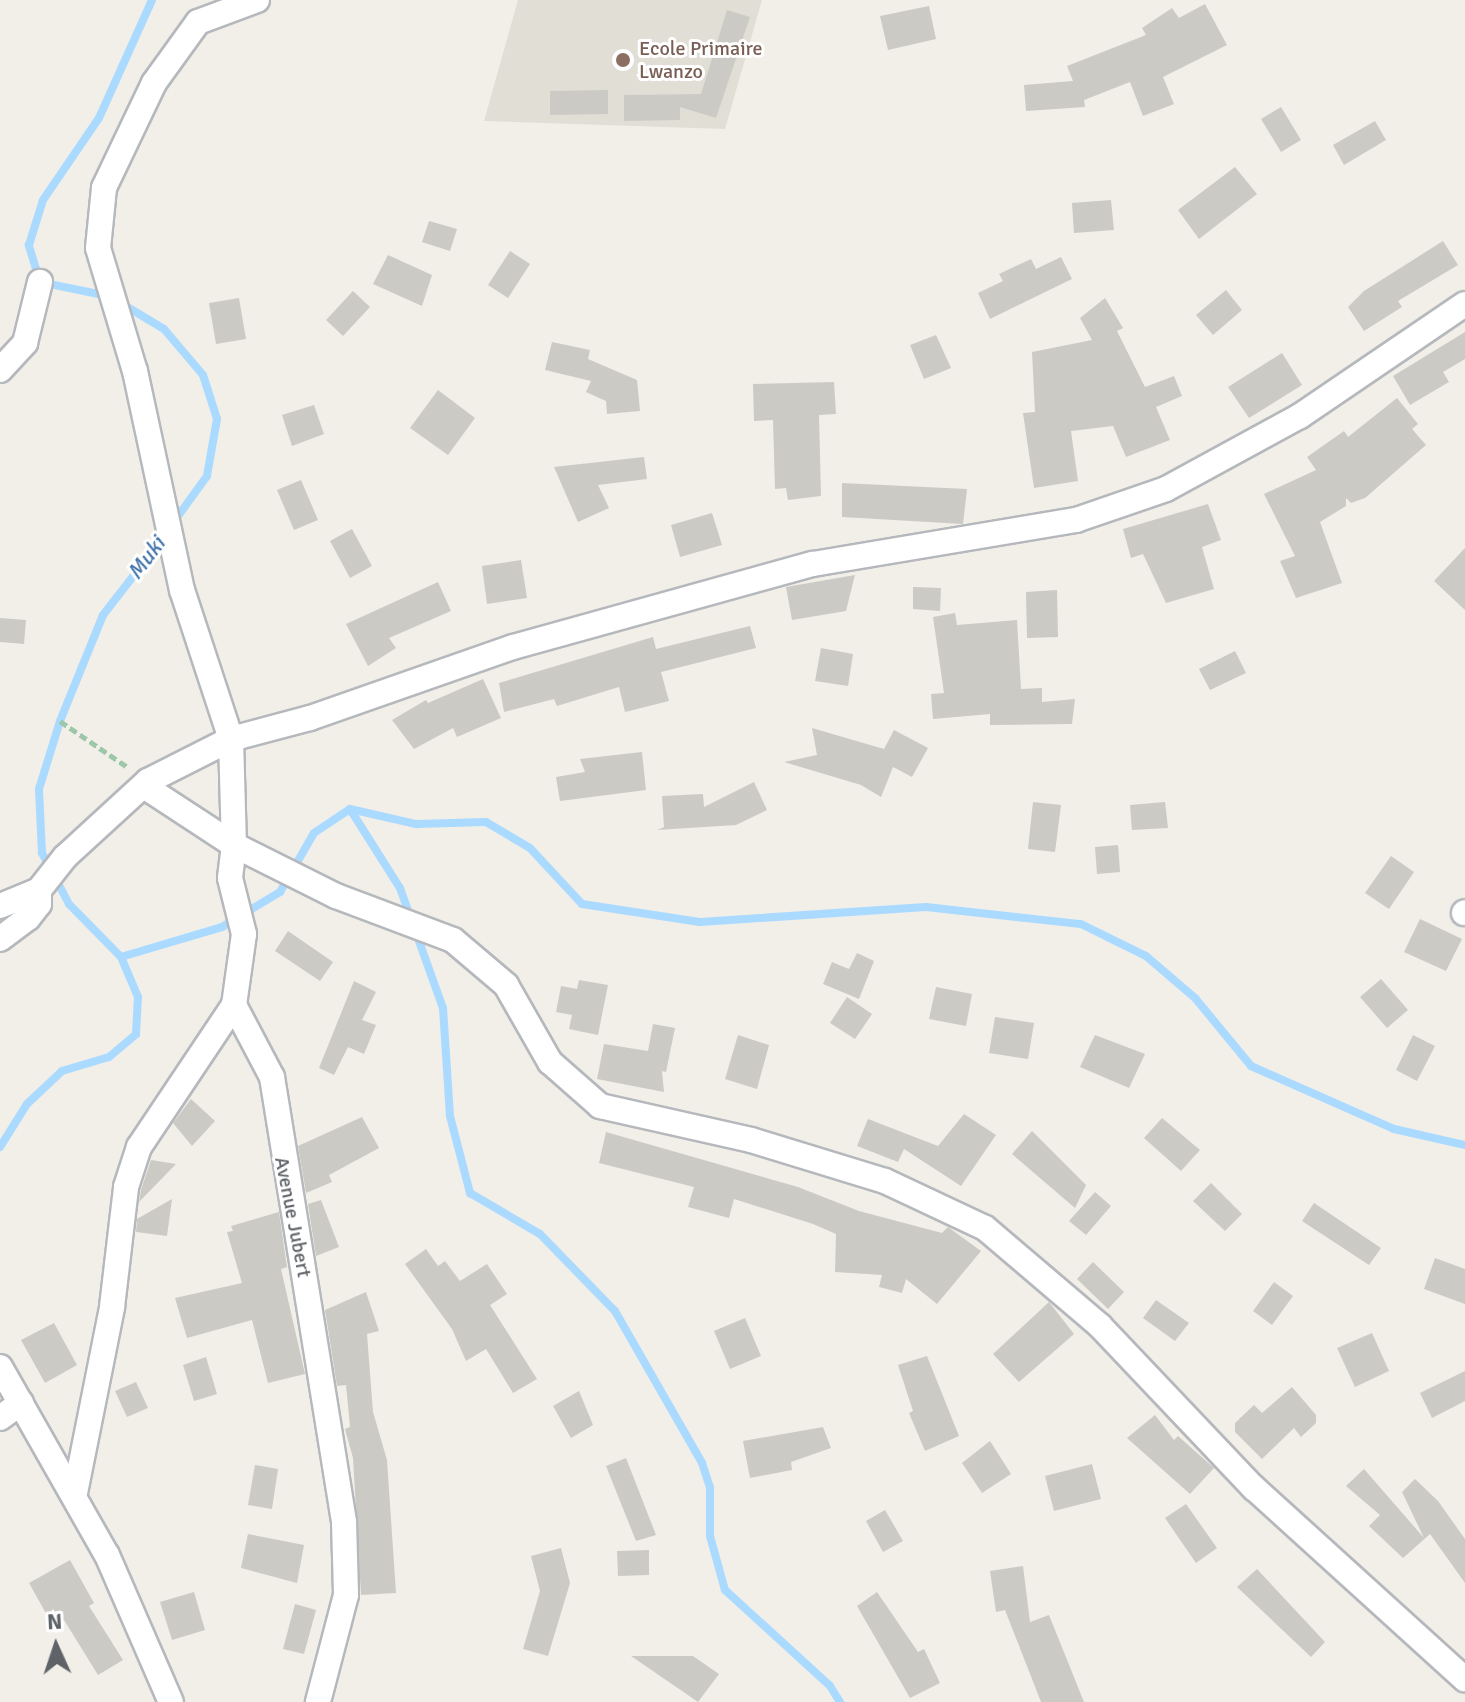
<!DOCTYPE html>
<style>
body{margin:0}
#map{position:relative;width:1465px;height:1702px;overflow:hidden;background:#f1efe8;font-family:Signika,sans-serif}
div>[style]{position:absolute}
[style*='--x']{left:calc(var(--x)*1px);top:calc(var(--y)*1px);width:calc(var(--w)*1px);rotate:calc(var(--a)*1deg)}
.education>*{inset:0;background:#e1ded6}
.stream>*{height:8px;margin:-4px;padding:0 4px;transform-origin:4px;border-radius:4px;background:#aadaff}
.building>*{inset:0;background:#cccac5}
.path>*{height:5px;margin-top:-2.5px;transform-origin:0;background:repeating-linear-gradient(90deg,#9cc7a9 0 8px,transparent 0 12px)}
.roads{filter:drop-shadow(2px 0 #b5b8bc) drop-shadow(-2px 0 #b5b8bc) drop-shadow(0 2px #b5b8bc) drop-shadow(0 -2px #b5b8bc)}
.minor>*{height:24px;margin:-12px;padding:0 12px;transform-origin:12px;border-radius:12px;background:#fff}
.dots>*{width:22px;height:22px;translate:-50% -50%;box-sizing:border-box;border:4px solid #fff;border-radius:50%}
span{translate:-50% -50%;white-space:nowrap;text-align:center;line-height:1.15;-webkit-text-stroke:6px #fff;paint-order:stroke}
.education-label{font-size:20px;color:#785e54}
.left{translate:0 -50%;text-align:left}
.street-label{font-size:20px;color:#5f6368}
.water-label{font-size:22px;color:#4174aa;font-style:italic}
.north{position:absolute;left:16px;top:1606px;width:80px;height:80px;-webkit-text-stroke:6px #fff;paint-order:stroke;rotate:357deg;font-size:22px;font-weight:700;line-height:32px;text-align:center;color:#5f6368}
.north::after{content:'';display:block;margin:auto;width:28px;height:36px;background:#5f6368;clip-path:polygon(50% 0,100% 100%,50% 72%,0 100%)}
</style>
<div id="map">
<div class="education">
<i style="clip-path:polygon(518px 0,762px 0,725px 129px,484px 121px)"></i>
</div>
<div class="stream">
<i style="--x:108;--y:296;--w:69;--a:-168.4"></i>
<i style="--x:40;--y:282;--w:39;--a:-107"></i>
<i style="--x:29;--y:245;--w:47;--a:-72.7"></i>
<i style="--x:43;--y:200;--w:99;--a:-55.7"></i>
<i style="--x:99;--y:118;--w:129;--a:-65.8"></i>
<i style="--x:119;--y:302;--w:52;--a:31"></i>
<i style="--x:164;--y:329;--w:60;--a:49.7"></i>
<i style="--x:203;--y:375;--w:46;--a:72.3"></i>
<i style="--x:217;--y:419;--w:58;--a:100"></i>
<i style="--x:207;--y:476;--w:58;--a:125.9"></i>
<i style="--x:350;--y:809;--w:93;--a:57.7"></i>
<i style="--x:400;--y:888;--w:127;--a:70.3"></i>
<i style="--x:443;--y:1008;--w:108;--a:86.3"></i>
<i style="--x:450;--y:1116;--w:80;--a:75.4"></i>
<i style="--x:470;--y:1193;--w:81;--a:30.4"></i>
<i style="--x:540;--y:1234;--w:107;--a:45.8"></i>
<i style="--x:615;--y:1311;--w:175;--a:60.2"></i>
<i style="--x:702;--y:1463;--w:25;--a:72"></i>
<i style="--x:710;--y:1487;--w:49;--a:90"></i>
<i style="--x:710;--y:1536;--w:56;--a:74.5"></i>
<i style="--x:725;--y:1590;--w:142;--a:42.4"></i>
<i style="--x:830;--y:1686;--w:19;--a:58"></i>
<i style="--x:121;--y:957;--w:105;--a:-16.5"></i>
<i style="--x:222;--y:927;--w:68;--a:-31.1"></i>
<i style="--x:280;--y:892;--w:68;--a:-60"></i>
<i style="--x:314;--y:833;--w:43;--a:-33.7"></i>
<i style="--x:350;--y:809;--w:68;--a:12.8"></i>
<i style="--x:416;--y:824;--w:70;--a:-1.6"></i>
<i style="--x:486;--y:822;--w:51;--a:30.6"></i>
<i style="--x:530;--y:848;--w:76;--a:47.1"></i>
<i style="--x:582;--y:904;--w:119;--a:8.7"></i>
<i style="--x:700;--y:922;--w:226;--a:-3.8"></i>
<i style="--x:926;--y:907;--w:156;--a:6.3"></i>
<i style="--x:1081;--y:924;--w:72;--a:26.2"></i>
<i style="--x:1146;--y:956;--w:65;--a:40.6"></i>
<i style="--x:1195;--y:998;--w:88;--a:50.5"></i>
<i style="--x:1251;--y:1066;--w:156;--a:23.8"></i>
<i style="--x:1394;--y:1129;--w:73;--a:12.7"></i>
<i style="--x:0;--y:1147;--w:51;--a:-57.9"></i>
<i style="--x:27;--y:1104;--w:48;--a:-43.3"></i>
<i style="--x:62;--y:1071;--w:49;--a:-16.6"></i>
<i style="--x:109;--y:1057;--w:35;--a:-40"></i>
<i style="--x:136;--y:1034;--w:37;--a:-87"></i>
<i style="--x:138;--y:997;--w:43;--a:-113"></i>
<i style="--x:121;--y:957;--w:74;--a:-134.5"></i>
<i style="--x:69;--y:904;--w:58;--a:-117.9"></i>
<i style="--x:42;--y:853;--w:64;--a:-92.7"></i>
<i style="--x:39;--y:789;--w:71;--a:-72.8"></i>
<i style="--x:60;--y:721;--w:114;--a:-67.9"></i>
<i style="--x:103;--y:615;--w:103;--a:-52.1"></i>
</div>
<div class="building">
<i style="clip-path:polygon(1205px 4px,1227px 45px,1163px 77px,1174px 104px,1143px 116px,1130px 82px,1084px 100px,1085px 107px,1026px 111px,1024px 85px,1073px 81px,1067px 66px,1146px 35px,1142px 28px,1172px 8px,1179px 18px)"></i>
<i style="clip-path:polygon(929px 6px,936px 39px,888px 50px,880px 16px)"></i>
<i style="clip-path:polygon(727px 10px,750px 17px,716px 118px,680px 107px,680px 120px,624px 121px,624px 95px,701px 94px)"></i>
<i style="clip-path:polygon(608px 90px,608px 114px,550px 115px,550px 91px)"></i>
<i style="clip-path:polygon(1281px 107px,1301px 140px,1281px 152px,1261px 119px)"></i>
<i style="clip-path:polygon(1375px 121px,1386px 140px,1344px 165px,1333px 145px)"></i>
<i style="clip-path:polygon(1235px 167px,1257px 194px,1199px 239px,1178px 210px)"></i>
<i style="clip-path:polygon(1111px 200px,1114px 230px,1074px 233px,1072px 203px)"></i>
<i style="clip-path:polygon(429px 221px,457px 229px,450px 251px,422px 242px)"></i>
<i style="clip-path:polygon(1443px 241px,1458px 265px,1398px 301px,1402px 307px,1364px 331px,1348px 307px,1364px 291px)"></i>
<i style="clip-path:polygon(510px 251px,530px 264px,508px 298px,488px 285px)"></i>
<i style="clip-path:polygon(388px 255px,432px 275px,422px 306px,373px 284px)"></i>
<i style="clip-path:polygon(1061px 257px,1072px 279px,990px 319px,978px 293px,1003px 281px,999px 274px,1031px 259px,1036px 269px)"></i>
<i style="clip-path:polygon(1226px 290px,1242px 310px,1213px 335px,1196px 315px)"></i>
<i style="clip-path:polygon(353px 291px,370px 307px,343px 336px,326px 320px)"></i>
<i style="clip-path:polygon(239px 298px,246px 339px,216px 344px,209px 303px)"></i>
<i style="clip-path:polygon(1105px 298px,1123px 328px,1117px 331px,1145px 387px,1174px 376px,1182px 396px,1156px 407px,1170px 440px,1126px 457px,1113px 426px,1071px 431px,1078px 481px,1034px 488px,1023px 413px,1035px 412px,1032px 352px,1092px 340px,1080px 318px)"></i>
<i style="clip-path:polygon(1465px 332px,1465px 359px,1443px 372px,1449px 382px,1410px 405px,1393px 376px)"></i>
<i style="clip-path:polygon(936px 335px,951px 368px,924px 379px,910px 345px)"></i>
<i style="clip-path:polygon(552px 342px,590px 350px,588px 359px,637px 380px,640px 411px,607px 414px,606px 401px,586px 392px,591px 381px,545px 370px)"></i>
<i style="clip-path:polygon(1282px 353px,1302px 385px,1249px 418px,1228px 387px)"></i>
<i style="clip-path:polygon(834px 382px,836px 414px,819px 415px,821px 496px,788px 500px,786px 488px,775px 489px,773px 420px,754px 421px,753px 384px)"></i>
<i style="clip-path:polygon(438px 390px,475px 418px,448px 455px,410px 428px)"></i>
<i style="clip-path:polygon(1397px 398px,1418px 424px,1412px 429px,1426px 445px,1365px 498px,1351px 503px,1346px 498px,1346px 506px,1320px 522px,1342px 583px,1296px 598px,1280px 561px,1295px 556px,1264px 494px,1316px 470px,1307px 457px,1344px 431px,1348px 437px)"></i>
<i style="clip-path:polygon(314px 405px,324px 434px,292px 446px,282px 415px)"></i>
<i style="clip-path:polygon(644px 457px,647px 479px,598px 485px,609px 508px,578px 522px,554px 467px)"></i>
<i style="clip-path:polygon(301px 480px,318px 520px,294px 530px,277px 490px)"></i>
<i style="clip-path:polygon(842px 483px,967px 489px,963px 524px,842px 517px)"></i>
<i style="clip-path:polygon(1208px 504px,1221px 540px,1202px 547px,1214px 589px,1166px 603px,1143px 554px,1131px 558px,1123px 529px)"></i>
<i style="clip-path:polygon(712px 513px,722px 545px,680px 557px,671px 525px)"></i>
<i style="clip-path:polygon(352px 529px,372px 566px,350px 578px,330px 541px)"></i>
<i style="clip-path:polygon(1465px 548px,1465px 610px,1434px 581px)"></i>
<i style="clip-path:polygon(521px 560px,527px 598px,487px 604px,482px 566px)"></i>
<i style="clip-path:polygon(855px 575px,846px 611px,792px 620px,786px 587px)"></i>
<i style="clip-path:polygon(438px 582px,451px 611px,389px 638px,396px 648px,368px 666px,346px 624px)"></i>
<i style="clip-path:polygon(913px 587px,941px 588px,940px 611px,913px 609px)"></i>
<i style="clip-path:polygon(1057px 590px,1058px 637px,1027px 638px,1026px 592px)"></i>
<i style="clip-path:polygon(955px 613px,957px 625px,1017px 620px,1021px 689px,1042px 688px,1042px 702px,1075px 699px,1072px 724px,990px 725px,990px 714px,933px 719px,931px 694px,944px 693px,933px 617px)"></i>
<i style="clip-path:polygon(0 618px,26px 620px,24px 644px,0 642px)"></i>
<i style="clip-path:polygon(750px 626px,756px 648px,661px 672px,669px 701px,625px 712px,619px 687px,557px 706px,554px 699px,504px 712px,499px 683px,653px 637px,656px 649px)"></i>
<i style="clip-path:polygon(821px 648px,853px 654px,848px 686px,815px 681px)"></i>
<i style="clip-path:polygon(1235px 651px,1246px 673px,1210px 690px,1199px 669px)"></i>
<i style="clip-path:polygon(483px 679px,501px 718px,457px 737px,453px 728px,414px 749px,392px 720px,426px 700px,428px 703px)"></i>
<i style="clip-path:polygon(812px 728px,884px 749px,894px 730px,928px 748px,912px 777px,893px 767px,881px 797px,861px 785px,784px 762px,817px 755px)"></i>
<i style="clip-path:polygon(642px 752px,646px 790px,560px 801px,556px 777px,585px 772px,580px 759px)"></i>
<i style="clip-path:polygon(754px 782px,767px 810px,736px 825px,657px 830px,664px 827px,662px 796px,703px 794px,704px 807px)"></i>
<i style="clip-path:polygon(1033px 802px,1061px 805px,1055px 852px,1028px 849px)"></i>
<i style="clip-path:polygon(1165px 802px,1168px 828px,1132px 830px,1130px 805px)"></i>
<i style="clip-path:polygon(1118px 845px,1120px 872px,1097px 874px,1095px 847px)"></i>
<i style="clip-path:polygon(1391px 856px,1414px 872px,1389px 909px,1365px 893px)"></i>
<i style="clip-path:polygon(1420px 919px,1462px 939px,1446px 971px,1404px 952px)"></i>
<i style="clip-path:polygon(288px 931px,333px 962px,320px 981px,275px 951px)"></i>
<i style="clip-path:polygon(857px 953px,874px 961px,859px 999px,823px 984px,832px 962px,849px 969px)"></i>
<i style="clip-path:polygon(1381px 979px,1408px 1010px,1387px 1028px,1360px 997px)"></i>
<i style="clip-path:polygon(579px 980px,608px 985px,598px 1035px,569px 1029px,572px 1015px,556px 1012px,561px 986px,577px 989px)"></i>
<i style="clip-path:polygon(354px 981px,376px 992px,362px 1020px,376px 1025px,364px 1054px,348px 1047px,334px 1075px,319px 1068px)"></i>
<i style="clip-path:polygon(936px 987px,972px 994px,966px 1026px,929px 1019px)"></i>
<i style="clip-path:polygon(847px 997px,872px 1014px,855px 1039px,830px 1023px)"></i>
<i style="clip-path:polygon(995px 1017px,1034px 1023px,1028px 1059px,989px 1053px)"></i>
<i style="clip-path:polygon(653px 1024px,675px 1028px,666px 1072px,662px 1071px,664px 1092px,597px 1079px,604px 1044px,648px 1051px)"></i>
<i style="clip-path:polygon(738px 1035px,769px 1045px,757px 1089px,725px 1079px)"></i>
<i style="clip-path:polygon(1095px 1035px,1145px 1054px,1129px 1088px,1080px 1067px)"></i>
<i style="clip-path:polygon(1413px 1035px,1435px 1046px,1417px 1081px,1396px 1070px)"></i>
<i style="clip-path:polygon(191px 1099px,215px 1121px,192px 1146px,173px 1123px)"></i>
<i style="clip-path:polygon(964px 1114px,996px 1135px,961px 1186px,904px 1149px,898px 1162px,857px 1146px,868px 1119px,938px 1146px)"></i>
<i style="clip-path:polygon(362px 1117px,379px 1148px,329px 1175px,332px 1182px,306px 1193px,298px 1146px)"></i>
<i style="clip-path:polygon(1162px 1118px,1200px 1150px,1181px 1171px,1144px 1138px)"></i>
<i style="clip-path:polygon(1032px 1131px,1086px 1185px,1075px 1208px,1012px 1154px)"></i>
<i style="clip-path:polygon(606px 1132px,798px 1187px,859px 1211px,942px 1233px,948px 1227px,981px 1251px,937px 1304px,906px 1279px,902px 1293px,879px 1287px,882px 1275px,835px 1272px,836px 1234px,813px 1224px,734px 1199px,729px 1218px,688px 1207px,694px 1187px,599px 1163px)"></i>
<i style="clip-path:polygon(151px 1160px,176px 1164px,139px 1202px,141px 1190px)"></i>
<i style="clip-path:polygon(1211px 1183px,1242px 1214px,1225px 1231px,1193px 1201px)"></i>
<i style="clip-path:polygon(1095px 1192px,1111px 1206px,1086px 1235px,1069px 1221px)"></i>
<i style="clip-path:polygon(172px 1199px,167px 1236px,136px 1232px,137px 1219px)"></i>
<i style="clip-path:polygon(321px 1200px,339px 1247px,316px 1256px,308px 1204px)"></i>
<i style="clip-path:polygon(1314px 1203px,1381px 1248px,1369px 1265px,1302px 1221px)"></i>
<i style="clip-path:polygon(279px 1212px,287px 1267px,281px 1269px,305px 1374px,268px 1383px,252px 1320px,187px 1338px,175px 1298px,242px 1283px,227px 1232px,233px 1231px,231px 1226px)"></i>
<i style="clip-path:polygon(426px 1249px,438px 1266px,445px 1261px,460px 1281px,487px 1264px,507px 1294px,490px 1305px,537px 1379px,513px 1393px,486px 1349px,466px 1361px,452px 1329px,405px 1264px)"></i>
<i style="clip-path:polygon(1435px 1258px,1465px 1269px,1465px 1304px,1424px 1289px)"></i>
<i style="clip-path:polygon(1093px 1262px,1124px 1292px,1108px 1309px,1077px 1279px)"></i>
<i style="clip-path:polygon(1274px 1282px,1293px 1296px,1272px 1325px,1253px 1311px)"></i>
<i style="clip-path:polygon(366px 1292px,379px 1331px,367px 1334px,373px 1412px,387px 1460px,396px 1593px,361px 1595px,353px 1458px,345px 1429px,350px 1427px,346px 1385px,337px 1386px,325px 1310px)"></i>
<i style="clip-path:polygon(1156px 1300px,1189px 1323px,1175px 1341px,1143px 1318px)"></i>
<i style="clip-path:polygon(1049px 1302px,1074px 1334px,1019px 1382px,993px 1354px)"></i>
<i style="clip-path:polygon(745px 1318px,761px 1356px,730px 1369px,714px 1331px)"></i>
<i style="clip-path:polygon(54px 1323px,77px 1365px,45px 1383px,21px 1340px)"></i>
<i style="clip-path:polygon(1372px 1333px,1389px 1371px,1355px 1387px,1337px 1348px)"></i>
<i style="clip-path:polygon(927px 1356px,959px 1436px,925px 1451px,909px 1413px,913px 1411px,898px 1365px)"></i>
<i style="clip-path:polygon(206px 1357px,217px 1394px,194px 1401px,183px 1365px)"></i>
<i style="clip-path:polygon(1465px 1371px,1465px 1401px,1432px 1418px,1420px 1393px)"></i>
<i style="clip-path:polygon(136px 1382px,148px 1408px,127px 1417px,115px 1391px)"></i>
<i style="clip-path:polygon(1292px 1387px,1316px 1415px,1316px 1423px,1301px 1437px,1294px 1428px,1262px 1459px,1235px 1432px,1235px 1423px,1254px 1405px,1262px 1413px)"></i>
<i style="clip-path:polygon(579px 1391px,593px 1425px,571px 1438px,553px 1406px)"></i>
<i style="clip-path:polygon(1155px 1415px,1174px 1440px,1178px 1436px,1214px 1468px,1190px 1494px,1127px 1438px)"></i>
<i style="clip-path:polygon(823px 1427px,831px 1448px,791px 1462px,792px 1470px,750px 1478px,743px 1441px)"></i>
<i style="clip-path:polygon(990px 1441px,1011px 1474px,982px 1493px,962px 1463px)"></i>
<i style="clip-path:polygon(626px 1458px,656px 1535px,636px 1541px,606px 1466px)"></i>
<i style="clip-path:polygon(1092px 1464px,1101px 1499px,1054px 1511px,1045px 1476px)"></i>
<i style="clip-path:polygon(255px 1465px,278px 1469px,272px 1509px,248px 1505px)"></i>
<i style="clip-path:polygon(1364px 1469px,1424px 1538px,1402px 1492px,1415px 1479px,1438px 1501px,1465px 1539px,1465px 1583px,1430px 1534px,1403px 1558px,1369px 1526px,1380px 1515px,1346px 1486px)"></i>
<i style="clip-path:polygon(1186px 1504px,1217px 1548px,1196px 1563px,1165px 1518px)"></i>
<i style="clip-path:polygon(885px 1510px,903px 1541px,883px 1552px,866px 1521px)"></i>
<i style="clip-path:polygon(248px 1534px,304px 1545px,297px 1583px,241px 1568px)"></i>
<i style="clip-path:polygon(561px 1548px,570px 1583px,548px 1656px,523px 1649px,540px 1591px,531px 1556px)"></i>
<i style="clip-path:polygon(649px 1550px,649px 1575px,618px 1576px,617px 1551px)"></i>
<i style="clip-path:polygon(70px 1560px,94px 1603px,89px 1606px,123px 1660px,98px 1675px,64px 1620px,53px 1626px,29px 1583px)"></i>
<i style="clip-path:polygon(1023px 1566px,1030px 1622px,1049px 1615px,1084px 1702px,1041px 1702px,1005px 1610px,996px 1612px,990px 1571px)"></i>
<i style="clip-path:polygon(1257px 1569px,1325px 1642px,1311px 1657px,1237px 1587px)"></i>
<i style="clip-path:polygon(194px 1592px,205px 1630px,172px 1640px,160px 1602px)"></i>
<i style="clip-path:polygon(877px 1592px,918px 1652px,924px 1649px,940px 1683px,910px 1698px,857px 1606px)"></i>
<i style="clip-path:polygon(295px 1604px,316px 1610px,304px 1654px,283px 1649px)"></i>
<i style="clip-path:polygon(631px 1656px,693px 1656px,719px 1674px,698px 1702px)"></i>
</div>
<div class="path">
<i style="--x:60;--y:721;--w:83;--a:34.3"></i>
</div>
<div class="roads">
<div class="minor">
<i style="--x:257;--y:0;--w:63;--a:159.6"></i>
<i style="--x:198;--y:22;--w:75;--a:125.8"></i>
<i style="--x:154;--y:83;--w:116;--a:115.5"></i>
<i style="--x:104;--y:188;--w:60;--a:95.7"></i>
<i style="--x:98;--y:248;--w:128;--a:73.3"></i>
<i style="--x:135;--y:371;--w:224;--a:77.9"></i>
<i style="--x:182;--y:590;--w:157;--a:71.8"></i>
<i style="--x:231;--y:739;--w:106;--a:88.4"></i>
<i style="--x:234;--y:845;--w:33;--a:97"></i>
<i style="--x:230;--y:878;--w:58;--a:76"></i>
<i style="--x:244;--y:934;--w:72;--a:98"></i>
<i style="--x:234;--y:1005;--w:81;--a:62.2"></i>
<i style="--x:272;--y:1077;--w:451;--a:80.8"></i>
<i style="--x:344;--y:1522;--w:73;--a:88.4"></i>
<i style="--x:346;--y:1595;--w:111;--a:104.7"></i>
<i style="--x:0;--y:370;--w:37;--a:-47"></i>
<i style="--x:25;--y:343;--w:63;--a:-76.2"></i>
<i style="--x:148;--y:781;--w:12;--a:66"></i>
<i style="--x:153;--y:792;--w:97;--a:33.2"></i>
<i style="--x:234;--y:845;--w:114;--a:26.6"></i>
<i style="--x:336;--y:896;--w:125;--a:20.6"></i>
<i style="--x:453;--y:940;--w:70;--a:40.3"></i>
<i style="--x:506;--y:985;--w:89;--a:60.3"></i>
<i style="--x:550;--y:1062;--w:67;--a:41.3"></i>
<i style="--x:600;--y:1106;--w:155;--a:12.7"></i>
<i style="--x:751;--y:1140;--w:140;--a:17"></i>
<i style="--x:885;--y:1181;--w:110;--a:25.2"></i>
<i style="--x:985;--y:1228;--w:151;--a:40.4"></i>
<i style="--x:1100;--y:1326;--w:224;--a:46.5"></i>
<i style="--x:1254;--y:1488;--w:285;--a:42.2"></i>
<i style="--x:0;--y:906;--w:42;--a:-22.3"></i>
<i style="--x:39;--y:890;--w:42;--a:-51.8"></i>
<i style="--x:65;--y:857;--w:113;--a:-42.5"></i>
<i style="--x:148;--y:781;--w:93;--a:-26.8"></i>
<i style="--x:231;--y:739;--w:82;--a:-14.9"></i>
<i style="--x:310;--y:718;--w:215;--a:-19.3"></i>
<i style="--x:513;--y:647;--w:311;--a:-15.5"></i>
<i style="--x:813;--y:564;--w:267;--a:-9.5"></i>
<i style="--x:1076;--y:520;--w:95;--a:-19"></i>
<i style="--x:1166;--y:489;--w:153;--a:-28.6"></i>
<i style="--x:1300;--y:416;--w:199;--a:-34.2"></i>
<i style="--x:1464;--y:913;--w:1;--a:-45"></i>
<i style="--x:0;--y:939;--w:35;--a:-37"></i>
<i style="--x:28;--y:918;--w:18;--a:-52"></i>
<i style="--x:39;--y:904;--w:14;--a:-90"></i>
<i style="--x:0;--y:1367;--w:216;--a:60.4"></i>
<i style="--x:107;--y:1555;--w:160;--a:66.5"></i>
<i style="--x:0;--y:1418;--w:26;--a:-36"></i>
<i style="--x:75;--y:1493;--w:190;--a:-78.7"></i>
<i style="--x:112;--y:1307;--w:121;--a:-83.3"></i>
<i style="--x:126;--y:1187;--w:42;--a:-72"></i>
<i style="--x:139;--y:1147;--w:171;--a:-56.2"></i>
</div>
</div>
<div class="dots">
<i style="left:623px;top:60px;background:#8d6e63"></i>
</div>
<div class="education-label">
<span class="left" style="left:639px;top:60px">Ecole Primaire<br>Lwanzo</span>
</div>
<div class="street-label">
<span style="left:293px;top:1217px;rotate:79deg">Avenue Jubert</span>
</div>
<div class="water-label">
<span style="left:146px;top:558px;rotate:-53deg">Muki</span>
</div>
<div class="north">N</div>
</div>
